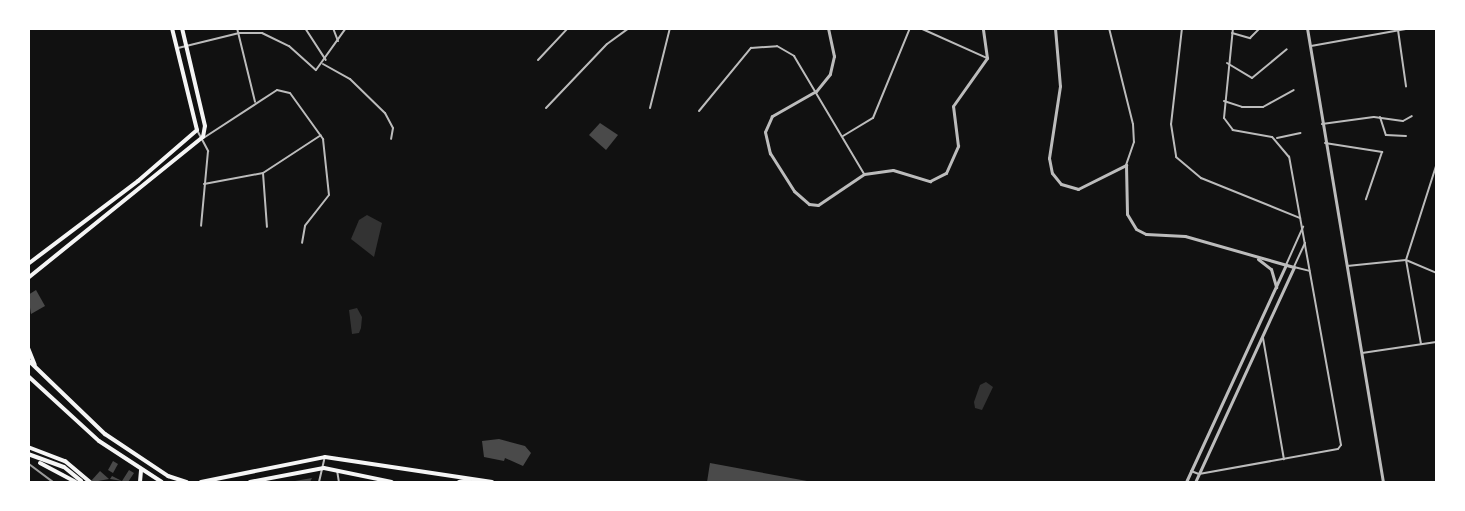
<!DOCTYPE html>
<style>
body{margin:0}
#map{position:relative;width:1465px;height:511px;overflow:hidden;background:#111;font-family:Montserrat,sans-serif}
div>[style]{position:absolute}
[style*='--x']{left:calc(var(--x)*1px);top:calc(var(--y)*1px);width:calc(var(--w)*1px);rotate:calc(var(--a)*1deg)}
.water>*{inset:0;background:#333}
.building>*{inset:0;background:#4a4a4a}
.minor>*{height:2px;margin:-1px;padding:0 1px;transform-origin:1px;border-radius:1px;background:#bcbcbc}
.tertiary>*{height:3px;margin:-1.5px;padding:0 1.5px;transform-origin:1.5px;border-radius:1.5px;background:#bcbcbc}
.secondary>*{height:4px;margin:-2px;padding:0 2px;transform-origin:2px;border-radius:2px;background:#f5f5f5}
.primary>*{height:4px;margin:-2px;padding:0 2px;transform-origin:2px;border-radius:2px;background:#f5f5f5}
.rail>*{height:1.5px;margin:-0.75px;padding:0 0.75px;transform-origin:0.75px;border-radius:0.75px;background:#9a9a9a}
span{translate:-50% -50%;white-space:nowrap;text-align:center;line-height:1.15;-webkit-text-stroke:6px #fff;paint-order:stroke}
.frame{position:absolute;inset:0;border:30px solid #fff;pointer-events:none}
</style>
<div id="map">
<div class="water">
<i style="clip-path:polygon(367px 215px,382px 223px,374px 257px,351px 239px,359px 220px)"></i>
<i style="clip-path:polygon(357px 308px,362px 317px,361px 328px,359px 333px,352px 334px,349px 310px)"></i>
<i style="clip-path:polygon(986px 382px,993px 387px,982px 410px,975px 408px,974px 402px,980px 385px)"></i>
</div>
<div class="building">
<i style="clip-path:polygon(600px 123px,618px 135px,606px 150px,589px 135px)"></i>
<i style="clip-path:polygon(36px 290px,45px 306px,31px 314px,28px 295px)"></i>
<i style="clip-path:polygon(499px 439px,525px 446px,531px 453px,523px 466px,505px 458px,504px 461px,484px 457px,482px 441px)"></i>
<i style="clip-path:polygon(113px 461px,118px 464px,113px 473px,108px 470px)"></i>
<i style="clip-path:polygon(710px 463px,807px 481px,806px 482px,707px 482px)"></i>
<i style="clip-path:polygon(129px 470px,134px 473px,128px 482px,110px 479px,112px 476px,122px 481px)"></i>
<i style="clip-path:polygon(100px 471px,109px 479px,93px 482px,91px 481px)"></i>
<i style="clip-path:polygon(312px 478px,310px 482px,295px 482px,295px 481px)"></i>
</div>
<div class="minor">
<i style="--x:237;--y:28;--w:76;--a:76.3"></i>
<i style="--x:305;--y:28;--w:38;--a:57"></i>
<i style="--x:333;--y:28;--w:14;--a:69"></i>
<i style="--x:920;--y:28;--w:73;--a:24.1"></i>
<i style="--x:1109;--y:28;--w:99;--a:76"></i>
<i style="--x:1133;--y:124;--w:18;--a:87"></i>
<i style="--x:1134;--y:142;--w:24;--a:109"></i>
<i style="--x:1182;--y:28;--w:97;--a:96.5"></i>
<i style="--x:1171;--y:124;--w:33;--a:81"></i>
<i style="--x:1176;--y:157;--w:33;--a:40"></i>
<i style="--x:1201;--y:178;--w:107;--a:22"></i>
<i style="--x:1398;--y:30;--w:57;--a:81.9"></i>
<i style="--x:1232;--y:33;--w:19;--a:16"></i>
<i style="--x:1250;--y:38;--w:14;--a:-45"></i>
<i style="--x:1311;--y:46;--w:102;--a:-10.2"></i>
<i style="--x:178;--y:48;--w:63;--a:-13.8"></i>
<i style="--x:239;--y:33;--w:23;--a:0"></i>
<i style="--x:262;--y:33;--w:30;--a:26"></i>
<i style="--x:289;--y:46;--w:36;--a:42"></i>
<i style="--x:316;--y:70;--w:52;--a:-54.5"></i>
<i style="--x:538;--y:60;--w:44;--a:-46.8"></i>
<i style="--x:1227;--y:63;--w:29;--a:31"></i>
<i style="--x:1252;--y:78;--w:45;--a:-39.6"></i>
<i style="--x:323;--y:64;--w:31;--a:29"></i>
<i style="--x:350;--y:79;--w:49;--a:44.2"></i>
<i style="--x:385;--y:113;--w:17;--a:62"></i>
<i style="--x:393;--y:128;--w:11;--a:100"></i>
<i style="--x:1224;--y:101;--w:19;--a:18"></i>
<i style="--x:1242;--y:107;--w:21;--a:0"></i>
<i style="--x:1263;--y:107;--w:35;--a:-29"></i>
<i style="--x:546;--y:108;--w:88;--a:-46.4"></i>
<i style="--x:607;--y:44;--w:27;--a:-36"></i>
<i style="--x:650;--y:108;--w:82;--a:-76"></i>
<i style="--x:699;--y:111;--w:82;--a:-50.5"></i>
<i style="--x:751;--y:48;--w:26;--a:-4"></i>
<i style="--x:777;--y:46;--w:20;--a:30"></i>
<i style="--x:794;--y:56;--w:137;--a:59.3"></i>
<i style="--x:1380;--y:117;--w:19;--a:72"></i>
<i style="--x:1386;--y:135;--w:20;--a:3"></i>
<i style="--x:1322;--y:124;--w:52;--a:-7.7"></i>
<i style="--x:1374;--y:117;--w:29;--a:8"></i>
<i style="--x:1403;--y:121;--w:10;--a:-29"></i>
<i style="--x:197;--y:130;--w:24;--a:62"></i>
<i style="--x:208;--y:151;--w:75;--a:95.3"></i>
<i style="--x:843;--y:136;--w:35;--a:-31"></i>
<i style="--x:873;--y:118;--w:97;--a:-67.7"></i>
<i style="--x:205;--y:137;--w:86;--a:-33.1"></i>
<i style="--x:277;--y:90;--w:13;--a:13"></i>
<i style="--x:290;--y:93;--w:57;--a:54.3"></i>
<i style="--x:323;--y:139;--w:56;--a:83.9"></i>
<i style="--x:329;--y:195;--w:39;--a:128"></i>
<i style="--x:305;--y:226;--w:17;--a:100"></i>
<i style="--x:1277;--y:138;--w:24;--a:-12"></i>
<i style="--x:1325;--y:143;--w:58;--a:9"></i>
<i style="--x:1382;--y:152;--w:50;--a:108.8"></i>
<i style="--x:263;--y:173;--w:54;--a:85.8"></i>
<i style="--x:204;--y:184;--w:60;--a:-10.6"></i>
<i style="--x:263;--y:173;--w:69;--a:-33.2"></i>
<i style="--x:1305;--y:243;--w:26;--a:115"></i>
<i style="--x:1294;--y:267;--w:16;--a:14"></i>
<i style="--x:1286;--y:265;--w:42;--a:-65.9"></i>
<i style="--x:1347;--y:266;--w:59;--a:-5.8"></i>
<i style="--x:1406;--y:260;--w:33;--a:23"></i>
<i style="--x:1263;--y:338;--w:123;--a:80.2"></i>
<i style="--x:1421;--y:344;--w:85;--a:-100.1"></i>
<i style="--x:1406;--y:260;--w:99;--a:-72.3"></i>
<i style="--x:1362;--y:353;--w:75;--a:-8.5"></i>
<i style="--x:337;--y:470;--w:12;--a:81"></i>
<i style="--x:1191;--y:471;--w:9;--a:21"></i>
<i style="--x:1199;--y:474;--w:141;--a:-10.2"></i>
<i style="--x:1338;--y:449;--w:5;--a:-53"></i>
<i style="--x:1341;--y:445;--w:293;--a:-100.2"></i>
<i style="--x:1289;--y:157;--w:26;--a:-130"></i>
<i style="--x:1272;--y:137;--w:40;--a:-170"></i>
<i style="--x:1233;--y:130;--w:15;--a:-127"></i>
<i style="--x:1224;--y:118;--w:90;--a:-84.3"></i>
<i style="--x:319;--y:482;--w:26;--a:-77"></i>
</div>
<div class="tertiary">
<i style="--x:828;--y:28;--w:29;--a:78"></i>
<i style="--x:834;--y:56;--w:18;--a:103"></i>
<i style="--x:830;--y:74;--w:22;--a:129"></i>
<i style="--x:816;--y:91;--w:51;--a:150.4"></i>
<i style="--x:772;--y:116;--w:17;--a:114"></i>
<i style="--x:765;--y:132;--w:22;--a:77"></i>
<i style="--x:770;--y:153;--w:45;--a:57.7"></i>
<i style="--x:794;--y:191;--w:20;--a:41"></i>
<i style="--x:809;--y:204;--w:9;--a:6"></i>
<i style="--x:818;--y:205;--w:55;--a:-34"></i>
<i style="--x:864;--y:174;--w:29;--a:-8"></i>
<i style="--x:893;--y:170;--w:39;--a:17"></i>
<i style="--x:930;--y:181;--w:18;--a:-27"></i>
<i style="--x:946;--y:173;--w:30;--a:-66"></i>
<i style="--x:958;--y:146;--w:40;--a:-97.1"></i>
<i style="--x:953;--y:106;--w:59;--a:-54.7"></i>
<i style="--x:987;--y:58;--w:30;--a:-98"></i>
<i style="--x:1055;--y:28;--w:58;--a:85.1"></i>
<i style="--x:1060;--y:86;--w:73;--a:98.7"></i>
<i style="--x:1049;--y:158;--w:15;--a:79"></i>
<i style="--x:1052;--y:173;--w:14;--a:51"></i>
<i style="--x:1061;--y:184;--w:18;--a:16"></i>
<i style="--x:1078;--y:189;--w:54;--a:-26.6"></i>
<i style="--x:1307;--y:28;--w:460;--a:80.5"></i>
<i style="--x:1126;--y:165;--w:49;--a:88.8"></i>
<i style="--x:1127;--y:214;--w:17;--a:59"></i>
<i style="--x:1136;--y:229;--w:11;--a:27"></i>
<i style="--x:1146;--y:234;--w:39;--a:3"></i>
<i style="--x:1185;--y:236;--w:113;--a:15.9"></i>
<i style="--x:1294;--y:267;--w:237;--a:114.7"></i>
<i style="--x:1258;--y:259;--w:16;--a:38"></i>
<i style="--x:1271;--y:269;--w:19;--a:74"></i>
<i style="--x:1186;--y:482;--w:239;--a:-65.3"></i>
</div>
<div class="secondary">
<i style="--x:28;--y:264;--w:138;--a:-37"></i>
<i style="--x:138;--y:181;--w:78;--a:-40.8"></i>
<i style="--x:197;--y:130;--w:105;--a:-103.8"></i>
<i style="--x:28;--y:278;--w:225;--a:-38.9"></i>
<i style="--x:203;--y:137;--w:11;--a:-80"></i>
<i style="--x:205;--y:126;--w:101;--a:-103.2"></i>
</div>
<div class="primary">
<i style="--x:28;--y:348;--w:18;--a:68"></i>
<i style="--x:28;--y:360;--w:107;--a:43.9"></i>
<i style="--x:105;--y:434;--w:76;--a:33.7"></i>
<i style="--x:168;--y:476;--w:20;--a:18"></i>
<i style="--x:28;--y:376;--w:96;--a:42.5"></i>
<i style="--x:99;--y:441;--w:75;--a:33.1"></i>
<i style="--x:28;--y:447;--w:40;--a:21"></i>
<i style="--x:65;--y:461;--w:33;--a:40"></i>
<i style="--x:28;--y:454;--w:38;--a:20"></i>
<i style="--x:64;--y:467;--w:22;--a:39"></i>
<i style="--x:40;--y:463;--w:40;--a:28"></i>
<i style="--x:140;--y:482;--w:12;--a:-85"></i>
<i style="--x:201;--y:482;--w:126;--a:-11.4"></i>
<i style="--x:325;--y:457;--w:169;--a:8.5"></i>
<i style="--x:250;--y:482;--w:75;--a:-10.7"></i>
<i style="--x:324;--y:468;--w:69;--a:11.6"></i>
<i style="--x:459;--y:482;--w:11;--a:-10"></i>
</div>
<div class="rail">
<i style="--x:28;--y:463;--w:31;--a:37"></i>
</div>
<div class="frame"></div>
</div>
